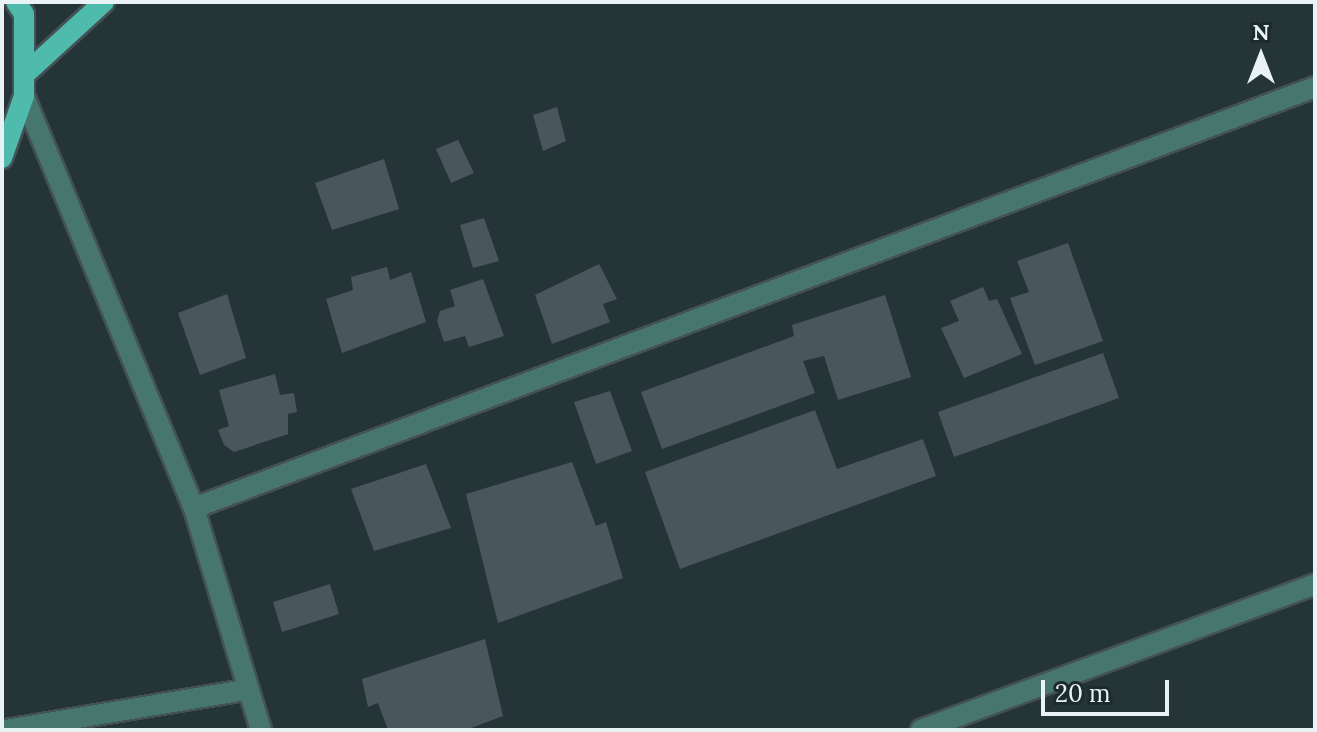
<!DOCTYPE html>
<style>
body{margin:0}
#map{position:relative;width:1317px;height:732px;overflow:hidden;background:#253437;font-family:Lora,serif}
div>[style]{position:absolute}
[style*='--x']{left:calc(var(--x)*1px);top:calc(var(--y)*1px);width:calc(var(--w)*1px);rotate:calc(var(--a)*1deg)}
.building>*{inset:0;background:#4a565e}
.roads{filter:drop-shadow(2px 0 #445255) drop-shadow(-2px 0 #445255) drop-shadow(0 2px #445255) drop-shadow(0 -2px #445255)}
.minor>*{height:20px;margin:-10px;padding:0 10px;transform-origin:10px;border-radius:10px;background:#47766f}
.major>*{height:20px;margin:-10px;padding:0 10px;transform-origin:10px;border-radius:10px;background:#4fbbac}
span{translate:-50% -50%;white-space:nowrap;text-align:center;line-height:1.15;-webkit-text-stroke:8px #1c2a2d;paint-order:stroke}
.frame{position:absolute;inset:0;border:4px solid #e9f2f4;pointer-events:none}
.north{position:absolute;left:1221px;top:16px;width:80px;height:80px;-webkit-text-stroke:6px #1c2a2d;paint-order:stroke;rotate:0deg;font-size:22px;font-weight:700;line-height:32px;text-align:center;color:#e9f2f4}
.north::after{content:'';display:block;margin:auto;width:28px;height:36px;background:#e9f2f4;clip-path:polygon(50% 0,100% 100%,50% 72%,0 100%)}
.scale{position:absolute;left:1041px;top:680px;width:128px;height:36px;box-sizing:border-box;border:4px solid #e9f2f4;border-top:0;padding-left:10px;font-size:24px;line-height:28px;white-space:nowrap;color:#e9f2f4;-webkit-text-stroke:6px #1c2a2d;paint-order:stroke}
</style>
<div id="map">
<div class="building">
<i style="clip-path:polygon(557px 107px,566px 141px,543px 151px,533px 115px)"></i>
<i style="clip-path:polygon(458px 140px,474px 173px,451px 183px,436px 149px)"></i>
<i style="clip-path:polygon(384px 159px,399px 209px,332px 230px,315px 183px)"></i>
<i style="clip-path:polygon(484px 218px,499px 261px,473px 268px,460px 225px)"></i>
<i style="clip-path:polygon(1068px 243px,1103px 341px,1035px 365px,1010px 298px,1029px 292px,1017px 261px)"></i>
<i style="clip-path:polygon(599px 264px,617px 299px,603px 304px,610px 322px,552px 344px,535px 295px)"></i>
<i style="clip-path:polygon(387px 267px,390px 280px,411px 272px,426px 322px,342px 353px,326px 299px,353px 290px,351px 277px)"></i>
<i style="clip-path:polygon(483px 279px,504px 336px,469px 347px,465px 336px,444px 342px,437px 321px,440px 311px,455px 306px,450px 290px)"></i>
<i style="clip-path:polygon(983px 287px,989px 301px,997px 299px,1022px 354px,964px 378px,941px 328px,959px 321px,950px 301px)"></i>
<i style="clip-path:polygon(227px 294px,246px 358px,200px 375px,178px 313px)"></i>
<i style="clip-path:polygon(885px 295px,911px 377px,838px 400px,824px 356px,803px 361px,815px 393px,662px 449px,641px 392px,794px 336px,792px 325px)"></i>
<i style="clip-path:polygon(1103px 353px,1119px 398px,954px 457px,938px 412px)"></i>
<i style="clip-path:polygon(275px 374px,280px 395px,294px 393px,297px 412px,288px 414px,288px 434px,234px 452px,224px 445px,218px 430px,229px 426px,219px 390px)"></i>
<i style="clip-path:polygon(610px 391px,632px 451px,596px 464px,574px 402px)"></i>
<i style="clip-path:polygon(815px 410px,837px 469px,923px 439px,936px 476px,680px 569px,645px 472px)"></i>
<i style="clip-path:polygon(572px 462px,596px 526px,606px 522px,623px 578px,498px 623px,466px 494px)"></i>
<i style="clip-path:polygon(426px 464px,451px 528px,374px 551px,351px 489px)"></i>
<i style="clip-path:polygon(330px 584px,339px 614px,282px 632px,273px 602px)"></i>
<i style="clip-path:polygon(485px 639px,503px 716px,466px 730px,388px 730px,378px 703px,368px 707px,362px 679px)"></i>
</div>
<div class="roads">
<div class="minor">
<i style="--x:24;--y:96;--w:446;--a:67.6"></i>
<i style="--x:6;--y:730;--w:243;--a:-9.5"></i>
<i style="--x:261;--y:730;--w:232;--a:-106.8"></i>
<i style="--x:194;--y:508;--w:1197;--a:-20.58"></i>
<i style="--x:921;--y:730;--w:420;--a:-20.3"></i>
</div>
<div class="major">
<i style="--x:24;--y:75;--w:108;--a:-42.4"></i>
<i style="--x:2;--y:158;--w:66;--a:-70.5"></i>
<i style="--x:24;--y:96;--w:82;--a:-90"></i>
<i style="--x:24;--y:14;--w:14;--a:-124"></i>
</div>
</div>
<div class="frame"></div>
<div class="north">N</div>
<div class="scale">20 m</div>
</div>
